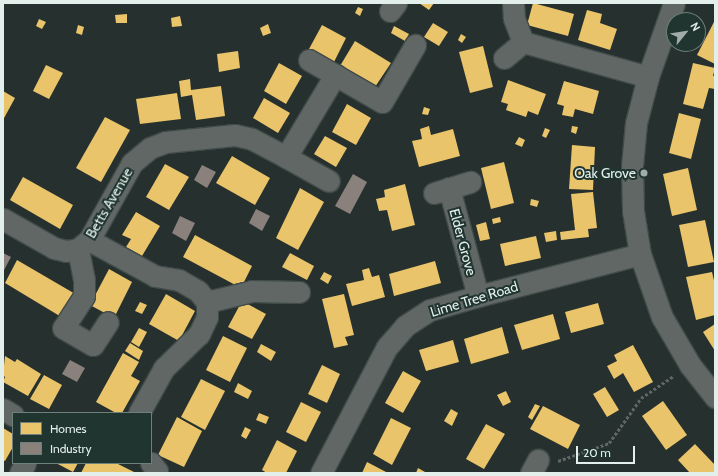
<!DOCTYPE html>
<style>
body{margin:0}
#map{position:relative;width:718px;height:476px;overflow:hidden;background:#26302e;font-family:Cabin,sans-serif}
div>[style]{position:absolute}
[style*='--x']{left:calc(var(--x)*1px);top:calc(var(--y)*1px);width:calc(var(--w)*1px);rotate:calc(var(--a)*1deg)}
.homes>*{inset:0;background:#e9c46a}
.industry>*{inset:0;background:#8a817c}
.path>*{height:2.5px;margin-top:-1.25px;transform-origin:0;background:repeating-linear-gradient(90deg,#5f6664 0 3px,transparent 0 5px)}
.roads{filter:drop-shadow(1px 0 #414b49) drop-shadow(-1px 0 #414b49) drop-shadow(0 1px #414b49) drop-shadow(0 -1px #414b49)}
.minor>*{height:21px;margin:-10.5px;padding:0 10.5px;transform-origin:10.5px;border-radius:10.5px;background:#606765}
.dots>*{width:11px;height:11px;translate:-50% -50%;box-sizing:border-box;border:2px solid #213530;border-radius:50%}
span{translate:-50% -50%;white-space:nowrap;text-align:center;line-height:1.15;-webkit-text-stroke:4px #213530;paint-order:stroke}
.poi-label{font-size:14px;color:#e3efeb}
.right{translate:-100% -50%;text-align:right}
.street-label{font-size:14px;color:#e3efeb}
.frame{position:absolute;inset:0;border:4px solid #e3efeb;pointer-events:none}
.legend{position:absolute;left:12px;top:412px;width:140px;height:52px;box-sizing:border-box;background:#213530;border:1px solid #6f7f7b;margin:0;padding:5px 7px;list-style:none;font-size:12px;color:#e3efeb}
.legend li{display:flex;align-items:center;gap:8px;height:20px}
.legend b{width:20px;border:1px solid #6f7f7b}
.north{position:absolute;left:666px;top:12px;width:40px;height:40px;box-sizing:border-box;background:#213530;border:1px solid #6f7f7b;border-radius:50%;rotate:60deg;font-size:11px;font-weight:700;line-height:16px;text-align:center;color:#e3efeb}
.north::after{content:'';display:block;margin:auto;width:14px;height:18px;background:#a1aca9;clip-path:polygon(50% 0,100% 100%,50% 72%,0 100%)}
.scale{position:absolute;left:576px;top:446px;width:59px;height:18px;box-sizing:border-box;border:2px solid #e3efeb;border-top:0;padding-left:5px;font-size:12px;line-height:14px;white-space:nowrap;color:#e3efeb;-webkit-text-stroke:3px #213530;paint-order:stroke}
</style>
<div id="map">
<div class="homes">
<i style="clip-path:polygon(419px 3px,434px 3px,429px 10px)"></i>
<i style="clip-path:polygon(533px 3px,574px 14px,568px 36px,527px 25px)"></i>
<i style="clip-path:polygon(358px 7px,363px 9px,360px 16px,355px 13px)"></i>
<i style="clip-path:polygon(587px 10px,602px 14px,600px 23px,617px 29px,610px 50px,578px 40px)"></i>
<i style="clip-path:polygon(127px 14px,127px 23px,116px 23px,115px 15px)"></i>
<i style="clip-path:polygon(180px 16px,182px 26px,172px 27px,171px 18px)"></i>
<i style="clip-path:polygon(39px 19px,46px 22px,42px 29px,36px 26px)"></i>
<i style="clip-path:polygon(715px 20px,715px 64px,697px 55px)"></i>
<i style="clip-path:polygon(433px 23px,448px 32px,439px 46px,424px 37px)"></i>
<i style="clip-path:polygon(268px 24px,271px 33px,263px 36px,260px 28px)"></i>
<i style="clip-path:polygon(78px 25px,84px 27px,82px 35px,76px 33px)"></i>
<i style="clip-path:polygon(322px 25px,346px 38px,334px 62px,309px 49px)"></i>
<i style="clip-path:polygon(394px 26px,409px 34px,405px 41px,391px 33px)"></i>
<i style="clip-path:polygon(461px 34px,466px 37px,462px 43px,458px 40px)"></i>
<i style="clip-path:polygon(355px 41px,391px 63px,375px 87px,340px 66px)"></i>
<i style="clip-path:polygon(483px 46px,493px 87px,470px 93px,459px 52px)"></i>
<i style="clip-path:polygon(238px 51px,240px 68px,219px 72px,217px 54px)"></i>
<i style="clip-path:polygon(279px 63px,302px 76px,286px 104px,264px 91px)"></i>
<i style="clip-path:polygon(693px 63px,715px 68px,713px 76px,715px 76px,715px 89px,709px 88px,703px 109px,683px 104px)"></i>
<i style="clip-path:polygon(46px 65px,63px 73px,49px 99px,33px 91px)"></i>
<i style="clip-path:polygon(190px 79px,191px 90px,221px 86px,225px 116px,196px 120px,192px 95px,181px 97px,179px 81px)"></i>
<i style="clip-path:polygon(508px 80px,546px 94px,538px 115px,528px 111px,526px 117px,506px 110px,508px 104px,501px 102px)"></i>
<i style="clip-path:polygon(564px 81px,599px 91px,593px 114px,575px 109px,573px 117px,562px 115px,564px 106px,557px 104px)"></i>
<i style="clip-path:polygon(3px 91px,15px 98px,3px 120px)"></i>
<i style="clip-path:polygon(177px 93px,181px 119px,140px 124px,136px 99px)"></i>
<i style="clip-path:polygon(264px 98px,290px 113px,278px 133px,253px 118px)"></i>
<i style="clip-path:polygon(347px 104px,371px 118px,356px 145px,332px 132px)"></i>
<i style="clip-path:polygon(424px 107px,430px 109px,428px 115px,422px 114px)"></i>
<i style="clip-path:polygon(679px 113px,701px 119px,691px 159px,669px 153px)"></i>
<i style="clip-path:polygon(105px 117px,130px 130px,101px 182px,76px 168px)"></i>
<i style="clip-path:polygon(429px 126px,431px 135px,453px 129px,460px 156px,419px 167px,412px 141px,422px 139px,420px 129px)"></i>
<i style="clip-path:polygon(572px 126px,578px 127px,576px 134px,571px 132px)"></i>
<i style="clip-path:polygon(545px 128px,550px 130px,546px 138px,542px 136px)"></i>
<i style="clip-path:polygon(325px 136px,347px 148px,336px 167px,314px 154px)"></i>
<i style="clip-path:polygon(519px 137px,525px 140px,522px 147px,515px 144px)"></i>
<i style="clip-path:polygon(572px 145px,595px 147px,593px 190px,569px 189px)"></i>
<i style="clip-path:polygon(232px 156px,270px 178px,255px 205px,216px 183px)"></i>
<i style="clip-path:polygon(504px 162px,514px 203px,491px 209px,481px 168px)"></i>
<i style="clip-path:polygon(165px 164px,189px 177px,169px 210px,146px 197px)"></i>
<i style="clip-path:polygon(688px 168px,697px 210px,672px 216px,663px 174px)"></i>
<i style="clip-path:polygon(23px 177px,73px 205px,60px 229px,10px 200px)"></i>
<i style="clip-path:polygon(405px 184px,415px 225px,392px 231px,387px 210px,379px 211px,376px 199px,385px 197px,384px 190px)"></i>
<i style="clip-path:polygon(300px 188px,324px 202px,298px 250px,276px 238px)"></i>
<i style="clip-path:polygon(593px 192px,597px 228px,588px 229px,589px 237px,561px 240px,560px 232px,575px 230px,571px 194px)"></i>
<i style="clip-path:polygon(531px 199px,539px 201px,537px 207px,530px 205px)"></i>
<i style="clip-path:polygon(136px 212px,160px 226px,142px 256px,126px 247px,131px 239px,122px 235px)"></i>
<i style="clip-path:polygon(500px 217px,501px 222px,493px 224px,492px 219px)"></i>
<i style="clip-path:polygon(705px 220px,714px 262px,688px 267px,679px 225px)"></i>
<i style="clip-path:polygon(486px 222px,490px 239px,480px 241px,476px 225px)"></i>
<i style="clip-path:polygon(556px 231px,557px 240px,546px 242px,544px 233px)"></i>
<i style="clip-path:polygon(195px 235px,252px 266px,241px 288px,183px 257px)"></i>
<i style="clip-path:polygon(536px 236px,541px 258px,505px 266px,500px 244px)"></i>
<i style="clip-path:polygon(290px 253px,314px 266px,307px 280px,282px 267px)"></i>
<i style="clip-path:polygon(17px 260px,77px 295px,63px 318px,5px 283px)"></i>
<i style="clip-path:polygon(435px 261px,441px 283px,394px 296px,389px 274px)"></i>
<i style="clip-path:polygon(369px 268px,372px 277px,379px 275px,385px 297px,352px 306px,346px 284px,364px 280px,362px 270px)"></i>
<i style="clip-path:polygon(109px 269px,132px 282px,114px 318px,90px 305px)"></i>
<i style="clip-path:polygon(324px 272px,332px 276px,328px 284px,320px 279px)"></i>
<i style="clip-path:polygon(712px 272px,715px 285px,715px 315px,696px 320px,686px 277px)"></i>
<i style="clip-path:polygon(166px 294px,195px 311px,179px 341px,149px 324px)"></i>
<i style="clip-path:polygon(344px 294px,354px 335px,345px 337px,348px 345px,334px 348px,322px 299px)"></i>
<i style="clip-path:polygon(242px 301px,266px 314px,252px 339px,228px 327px)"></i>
<i style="clip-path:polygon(140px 302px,147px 305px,142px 314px,135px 311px)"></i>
<i style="clip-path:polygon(598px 303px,604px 324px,571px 333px,565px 312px)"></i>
<i style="clip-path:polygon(553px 314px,560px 339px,522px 350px,514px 325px)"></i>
<i style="clip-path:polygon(715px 324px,715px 351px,703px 332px)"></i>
<i style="clip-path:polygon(502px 327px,509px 353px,471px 364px,464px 339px)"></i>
<i style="clip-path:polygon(139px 328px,147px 332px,139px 347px,131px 342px)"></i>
<i style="clip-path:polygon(223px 336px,247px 348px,230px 382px,206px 370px)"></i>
<i style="clip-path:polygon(453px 340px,459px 362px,426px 371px,419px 350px)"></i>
<i style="clip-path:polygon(130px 343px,143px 351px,139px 360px,125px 351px)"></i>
<i style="clip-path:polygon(261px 344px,276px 352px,271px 361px,257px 352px)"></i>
<i style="clip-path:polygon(633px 345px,653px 382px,634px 392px,623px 373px,614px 379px,607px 366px,617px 361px,614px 355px)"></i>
<i style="clip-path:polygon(123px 353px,139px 362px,131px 376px,140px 381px,122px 413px,116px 413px,96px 402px)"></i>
<i style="clip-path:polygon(5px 356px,15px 362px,17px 359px,41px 374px,28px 396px,3px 382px,5px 377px,3px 375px)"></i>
<i style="clip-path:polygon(322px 365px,340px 374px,327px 403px,308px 394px)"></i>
<i style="clip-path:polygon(403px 371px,421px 381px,403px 413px,385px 403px)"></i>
<i style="clip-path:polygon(44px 375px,62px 385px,49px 409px,30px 399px)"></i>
<i style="clip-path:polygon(201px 379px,225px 391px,205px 430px,181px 417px)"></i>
<i style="clip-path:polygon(238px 383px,252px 391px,248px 399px,234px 392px)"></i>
<i style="clip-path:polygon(605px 387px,619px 410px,607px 417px,593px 394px)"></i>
<i style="clip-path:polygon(506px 391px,511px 402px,503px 406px,497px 395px)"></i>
<i style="clip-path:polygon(663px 401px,687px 435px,666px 450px,642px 416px)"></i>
<i style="clip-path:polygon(301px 402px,321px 412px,306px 442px,286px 432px)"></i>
<i style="clip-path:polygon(535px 404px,540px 406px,532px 420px,528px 417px)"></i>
<i style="clip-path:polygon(543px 406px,580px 425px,568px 449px,530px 429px)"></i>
<i style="clip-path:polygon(451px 409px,458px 413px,452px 426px,444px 421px)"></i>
<i style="clip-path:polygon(259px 413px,269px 417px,266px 424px,256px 420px)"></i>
<i style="clip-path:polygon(177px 417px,202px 431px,184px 467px,158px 455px)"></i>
<i style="clip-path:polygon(391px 418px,411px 428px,392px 465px,373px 454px)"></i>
<i style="clip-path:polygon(486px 424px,505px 434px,484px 469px,466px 459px)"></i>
<i style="clip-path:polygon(245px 427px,251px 430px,246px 439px,241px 436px)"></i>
<i style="clip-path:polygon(3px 428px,13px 434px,13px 447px,5px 461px,3px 460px)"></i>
<i style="clip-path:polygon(277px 440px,297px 451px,286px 473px,267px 473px,262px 470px)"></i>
<i style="clip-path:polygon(695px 444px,715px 465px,715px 473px,690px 473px,678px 460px)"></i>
<i style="clip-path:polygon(367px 462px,388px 473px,362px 473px)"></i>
<i style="clip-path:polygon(56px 463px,78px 463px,73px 472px)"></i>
<i style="clip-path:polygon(86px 463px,116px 463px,136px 473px,81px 473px)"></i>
<i style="clip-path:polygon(418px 468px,425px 472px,424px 473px,416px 473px)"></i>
</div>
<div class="industry">
<i style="clip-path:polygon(202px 165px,216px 172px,207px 188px,194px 180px)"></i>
<i style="clip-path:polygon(353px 174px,367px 182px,350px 214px,335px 206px)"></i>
<i style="clip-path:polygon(256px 209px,270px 216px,262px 231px,249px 223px)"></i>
<i style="clip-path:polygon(180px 216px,195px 223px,186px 241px,172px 233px)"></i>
<i style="clip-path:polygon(3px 253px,11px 257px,3px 272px)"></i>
<i style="clip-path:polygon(70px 360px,85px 368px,77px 382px,62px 374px)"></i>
</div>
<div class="path">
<i style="--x:558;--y:461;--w:54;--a:-19.4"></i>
<i style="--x:609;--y:443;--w:55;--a:-54.6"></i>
<i style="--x:641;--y:398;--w:40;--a:-34"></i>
</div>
<div class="roads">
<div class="minor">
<i style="--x:674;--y:3;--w:78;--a:109.4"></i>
<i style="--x:648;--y:77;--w:48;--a:104.6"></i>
<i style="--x:636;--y:123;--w:43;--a:95.3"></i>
<i style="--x:632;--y:166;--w:45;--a:88.7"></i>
<i style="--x:633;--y:211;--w:44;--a:80.8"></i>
<i style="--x:640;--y:254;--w:67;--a:70.8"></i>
<i style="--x:662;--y:317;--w:56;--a:59.7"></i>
<i style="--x:690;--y:365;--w:41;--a:52"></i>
<i style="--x:390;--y:11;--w:10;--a:-53"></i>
<i style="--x:523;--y:42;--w:130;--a:15.6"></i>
<i style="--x:504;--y:58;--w:25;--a:-40"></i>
<i style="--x:523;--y:42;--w:26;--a:-111"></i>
<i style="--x:514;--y:18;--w:15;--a:-94"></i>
<i style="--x:309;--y:60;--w:84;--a:29.9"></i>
<i style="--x:382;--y:102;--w:66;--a:-59.9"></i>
<i style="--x:286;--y:157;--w:49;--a:29.2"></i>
<i style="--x:449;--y:188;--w:112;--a:75"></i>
<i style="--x:434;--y:193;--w:38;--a:-17"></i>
<i style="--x:3;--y:219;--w:59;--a:29.6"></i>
<i style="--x:54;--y:248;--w:12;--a:14"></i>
<i style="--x:66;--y:251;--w:12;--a:-9"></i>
<i style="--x:78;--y:249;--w:14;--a:-39"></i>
<i style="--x:89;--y:240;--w:88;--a:-60.8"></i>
<i style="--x:132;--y:163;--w:23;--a:-40"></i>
<i style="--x:150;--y:148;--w:17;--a:-21"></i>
<i style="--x:166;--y:142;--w:69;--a:-5.8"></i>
<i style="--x:235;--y:135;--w:17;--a:13"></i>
<i style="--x:252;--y:139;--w:38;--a:28"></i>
<i style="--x:286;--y:157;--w:96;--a:-59.1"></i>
<i style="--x:89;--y:240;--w:75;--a:28.6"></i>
<i style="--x:155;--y:276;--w:24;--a:9"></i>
<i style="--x:179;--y:280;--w:22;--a:30"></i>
<i style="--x:198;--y:291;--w:14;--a:51"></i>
<i style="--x:207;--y:302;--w:15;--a:90"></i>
<i style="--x:207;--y:317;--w:19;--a:115"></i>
<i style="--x:199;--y:334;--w:49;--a:135.8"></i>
<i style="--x:164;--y:368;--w:51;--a:119.1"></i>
<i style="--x:78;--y:249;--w:31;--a:79"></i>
<i style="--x:84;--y:279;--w:17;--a:90"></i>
<i style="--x:84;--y:296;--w:38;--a:123"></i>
<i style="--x:63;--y:328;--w:34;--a:30"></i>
<i style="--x:93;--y:345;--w:27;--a:-57"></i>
<i style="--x:207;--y:302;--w:46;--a:-13.7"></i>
<i style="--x:252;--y:291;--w:47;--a:1.2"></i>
<i style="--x:3;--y:409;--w:12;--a:31"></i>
<i style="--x:151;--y:463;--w:10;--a:53"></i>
<i style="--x:157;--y:471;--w:2;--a:117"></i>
<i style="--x:20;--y:473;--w:11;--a:-63"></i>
<i style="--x:321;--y:473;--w:142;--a:-62.4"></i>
<i style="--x:387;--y:347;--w:28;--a:-49"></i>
<i style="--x:405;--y:326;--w:30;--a:-33"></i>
<i style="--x:430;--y:310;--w:50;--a:-16.3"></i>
<i style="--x:478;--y:296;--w:167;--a:-14.5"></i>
<i style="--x:531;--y:473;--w:15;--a:-62"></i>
</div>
</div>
<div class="dots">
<i style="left:644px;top:173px;background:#a1aca9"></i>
</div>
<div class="poi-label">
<span class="right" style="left:636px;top:173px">Oak Grove</span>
</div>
<div class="street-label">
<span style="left:109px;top:203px;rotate:-60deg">Betts Avenue</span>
<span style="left:463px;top:242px;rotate:75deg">Elder Grove</span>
<span style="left:474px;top:299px;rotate:-17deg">Lime Tree Road</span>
</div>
<div class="frame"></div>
<ul class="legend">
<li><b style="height:11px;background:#e9c46a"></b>Homes</li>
<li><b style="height:11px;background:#8a817c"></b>Industry</li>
</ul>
<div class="north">N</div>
<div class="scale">20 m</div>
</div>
